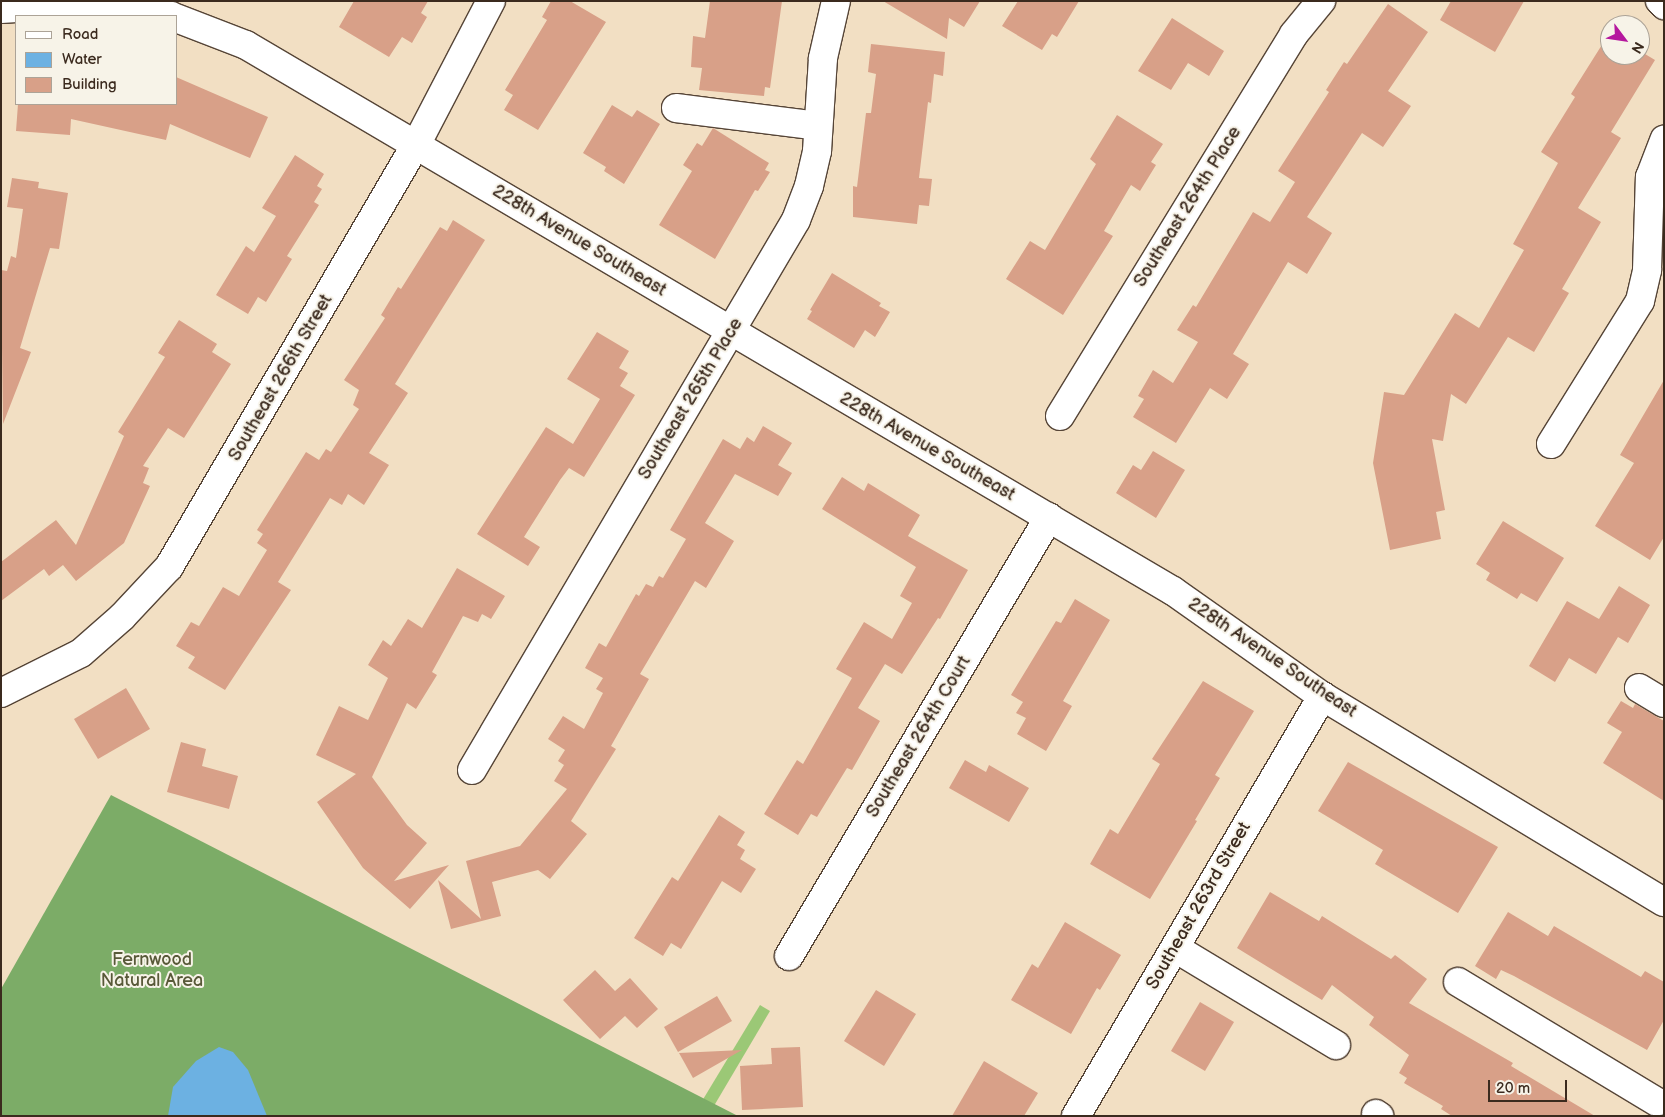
<!DOCTYPE html>
<style>
body{margin:0}
#map{position:relative;width:1665px;height:1117px;overflow:hidden;background:#f2dfc3;font-family:"Balsamiq Sans",sans-serif}
div>[style]{position:absolute}
[style*='--x']{left:calc(var(--x)*1px);top:calc(var(--y)*1px);width:calc(var(--w)*1px);rotate:calc(var(--a)*1deg)}
.green>*{inset:0;background:#9bc876}
.forest>*{inset:0;background:#7cac67}
.water>*{inset:0;background:#6cb1e2}
.building>*{inset:0;background:#d8a088}
.roads{filter:drop-shadow(1px 0 #564537) drop-shadow(-1px 0 #564537) drop-shadow(0 1px #564537) drop-shadow(0 -1px #564537)}
.minor>*{height:28px;margin:-14px;padding:0 14px;transform-origin:14px;border-radius:14px;background:#fff}
span{translate:-50% -50%;white-space:nowrap;text-align:center;line-height:1.15;-webkit-text-stroke:4px #f7f3e8;paint-order:stroke}
.street-label{font-size:18px;color:#3b2a1e}
.park-label{font-size:18px;color:#585938}
.frame{position:absolute;inset:0;border:2px solid #3b2a1e;pointer-events:none}
.legend{position:absolute;left:15px;top:15px;width:162px;height:90px;box-sizing:border-box;background:#f7f3e8;border:1px solid #aca397;margin:0;padding:6px 9px;list-style:none;font-size:15px;color:#3b2a1e}
.legend li{display:flex;align-items:center;gap:10px;height:25px}
.legend b{width:25px;border:1px solid #aca397}
.north{position:absolute;left:1600px;top:15px;width:50px;height:50px;box-sizing:border-box;background:#f7f3e8;border:1px solid #aca397;border-radius:50%;rotate:121deg;font-size:14px;font-weight:700;line-height:20px;text-align:center;color:#3b2a1e}
.north::after{content:'';display:block;margin:auto;width:18px;height:22px;background:#b5179e;clip-path:polygon(50% 0,100% 100%,50% 72%,0 100%)}
.scale{position:absolute;left:1488px;top:1080px;width:79px;height:22px;box-sizing:border-box;border:2px solid #3b2a1e;border-top:0;padding-left:6px;font-size:15px;line-height:18px;white-space:nowrap;color:#3b2a1e;-webkit-text-stroke:4px #f7f3e8;paint-order:stroke}
</style>
<div id="map">
<div class="green">
<i style="clip-path:polygon(760px 1005px,770px 1011px,708px 1116px,693px 1116px)"></i>
</div>
<div class="forest">
<i style="clip-path:polygon(111px 795px,738px 1116px,1px 1116px,1px 989px)"></i>
</div>
<div class="water">
<i style="clip-path:polygon(219px 1047px,233px 1052px,248px 1070px,267px 1116px,168px 1116px,173px 1087px,196px 1061px)"></i>
</div>
<div class="building">
<i style="clip-path:polygon(354px 1px,428px 1px,421px 13px,427px 17px,412px 43px,402px 37px,389px 57px,339px 27px)"></i>
<i style="clip-path:polygon(551px 1px,570px 1px,606px 22px,538px 130px,504px 110px,513px 95px,505px 90px,547px 20px,542px 17px)"></i>
<i style="clip-path:polygon(710px 1px,782px 1px,770px 88px,765px 87px,764px 96px,699px 90px,702px 68px,691px 67px,693px 36px,705px 38px)"></i>
<i style="clip-path:polygon(883px 1px,980px 1px,964px 27px,949px 18px,947px 39px)"></i>
<i style="clip-path:polygon(1018px 1px,1079px 1px,1057px 37px,1052px 34px,1042px 50px,1002px 26px)"></i>
<i style="clip-path:polygon(1451px 1px,1524px 1px,1495px 52px,1440px 20px)"></i>
<i style="clip-path:polygon(1388px 4px,1428px 32px,1388px 91px,1411px 106px,1383px 147px,1362px 133px,1307px 217px,1332px 233px,1307px 274px,1288px 262px,1233px 354px,1249px 364px,1227px 399px,1210px 388px,1176px 443px,1133px 417px,1144px 399px,1138px 396px,1153px 370px,1173px 383px,1198px 342px,1177px 330px,1193px 305px,1196px 307px,1253px 212px,1270px 222px,1295px 182px,1278px 171px,1329px 92px,1326px 90px,1344px 62px,1347px 64px)"></i>
<i style="clip-path:polygon(1172px 18px,1224px 51px,1209px 76px,1188px 63px,1171px 90px,1138px 71px)"></i>
<i style="clip-path:polygon(1610px 32px,1610px 55px,1640px 55px,1640px 51px,1655px 60px,1611px 132px,1621px 138px,1578px 208px,1601px 222px,1562px 289px,1569px 293px,1534px 352px,1508px 337px,1466px 404px,1451px 394px,1443px 441px,1432px 439px,1445px 510px,1436px 512px,1441px 539px,1390px 550px,1373px 463px,1384px 392px,1404px 395px,1455px 313px,1479px 328px,1524px 250px,1513px 244px,1558px 163px,1541px 152px,1575px 97px,1571px 94px)"></i>
<i style="clip-path:polygon(871px 44px,945px 52px,943px 76px,934px 74px,931px 103px,928px 102px,919px 178px,932px 179px,929px 206px,919px 205px,917px 224px,853px 217px,853px 186px,857px 187px,866px 113px,871px 113px,876px 74px,868px 72px)"></i>
<i style="clip-path:polygon(176px 77px,268px 117px,250px 158px,170px 124px,166px 140px,71px 119px,70px 135px,16px 131px,18px 104px,176px 104px)"></i>
<i style="clip-path:polygon(612px 105px,632px 117px,637px 110px,660px 124px,624px 184px,604px 171px,606px 167px,583px 153px)"></i>
<i style="clip-path:polygon(1117px 115px,1163px 144px,1151px 162px,1156px 165px,1140px 191px,1131px 185px,1104px 231px,1113px 236px,1063px 315px,1006px 279px,1030px 241px,1045px 250px,1096px 164px,1090px 159px)"></i>
<i style="clip-path:polygon(713px 128px,769px 163px,765px 170px,770px 172px,758px 191px,755px 190px,715px 259px,659px 225px,692px 171px,683px 165px,697px 143px,702px 146px)"></i>
<i style="clip-path:polygon(295px 155px,324px 174px,317px 186px,322px 189px,314px 202px,319px 205px,287px 256px,292px 259px,266px 302px,258px 297px,248px 314px,216px 295px,246px 246px,254px 252px,276px 216px,262px 208px)"></i>
<i style="clip-path:polygon(12px 178px,39px 182px,38px 188px,68px 193px,59px 249px,50px 248px,20px 348px,31px 352px,3px 424px,1px 270px,7px 271px,11px 256px,16px 258px,23px 209px,7px 207px)"></i>
<i style="clip-path:polygon(453px 220px,485px 240px,395px 384px,408px 393px,369px 453px,389px 465px,364px 505px,348px 494px,342px 505px,330px 498px,278px 582px,291px 590px,225px 690px,188px 668px,195px 657px,176px 646px,191px 622px,199px 626px,223px 587px,239px 596px,267px 550px,257px 543px,263px 534px,257px 530px,306px 452px,319px 460px,326px 449px,331px 452px,359px 409px,353px 405px,359px 390px,344px 380px,385px 318px,381px 315px,398px 287px,401px 289px,440px 227px,447px 231px)"></i>
<i style="clip-path:polygon(832px 273px,881px 303px,879px 306px,890px 312px,875px 337px,865px 330px,854px 348px,807px 319px,812px 311px,810px 310px)"></i>
<i style="clip-path:polygon(179px 320px,217px 344px,212px 352px,231px 364px,184px 438px,168px 428px,143px 466px,149px 468px,143px 483px,150px 486px,124px 543px,76px 581px,63px 565px,49px 576px,44px 569px,1px 601px,1px 562px,56px 520px,76px 545px,124px 436px,118px 432px,165px 357px,158px 353px)"></i>
<i style="clip-path:polygon(597px 332px,629px 351px,619px 368px,628px 373px,620px 386px,635px 395px,584px 477px,569px 468px,560px 480px,524px 537px,540px 547px,528px 566px,477px 534px,546px 427px,573px 444px,600px 399px,567px 379px)"></i>
<i style="clip-path:polygon(1664px 380px,1664px 537px,1650px 560px,1595px 526px,1634px 463px,1620px 455px)"></i>
<i style="clip-path:polygon(763px 426px,792px 443px,778px 465px,792px 473px,778px 496px,735px 474px,705px 523px,734px 541px,706px 588px,695px 581px,640px 674px,649px 679px,611px 746px,616px 749px,571px 821px,587px 834px,550px 879px,538px 870px,492px 882px,501px 916px,451px 929px,438px 880px,481px 919px,466px 861px,520px 846px,567px 789px,554px 781px,564px 765px,558px 761px,565px 750px,548px 739px,563px 716px,584px 729px,603px 693px,596px 689px,603px 678px,585px 668px,599px 643px,606px 647px,636px 594px,639px 596px,646px 584px,653px 587px,659px 576px,663px 578px,686px 539px,670px 530px,723px 439px,740px 449px,747px 437px,754px 442px)"></i>
<i style="clip-path:polygon(1153px 451px,1185px 470px,1156px 518px,1116px 493px,1133px 465px,1141px 470px)"></i>
<i style="clip-path:polygon(842px 477px,864px 491px,868px 483px,920px 515px,908px 536px,968px 570px,940px 619px,938px 618px,902px 674px,885px 664px,858px 708px,880px 721px,852px 770px,847px 768px,817px 817px,811px 814px,798px 835px,764px 814px,797px 760px,803px 764px,852px 678px,836px 669px,864px 622px,892px 639px,912px 603px,900px 596px,916px 567px,822px 509px)"></i>
<i style="clip-path:polygon(1503px 521px,1564px 558px,1537px 602px,1521px 593px,1517px 599px,1486px 580px,1490px 573px,1476px 564px)"></i>
<i style="clip-path:polygon(457px 568px,505px 596px,491px 619px,482px 614px,478px 622px,463px 616px,432px 672px,437px 675px,416px 709px,407px 703px,372px 777px,407px 825px,427px 843px,394px 881px,449px 865px,410px 909px,363px 868px,317px 802px,356px 774px,316px 755px,339px 706px,368px 720px,388px 678px,368px 665px,383px 640px,391px 646px,408px 619px,422px 628px)"></i>
<i style="clip-path:polygon(1619px 586px,1650px 605px,1628px 643px,1618px 637px,1596px 674px,1569px 658px,1555px 682px,1529px 666px,1567px 601px,1599px 619px)"></i>
<i style="clip-path:polygon(1075px 599px,1110px 620px,1063px 701px,1072px 706px,1046px 751px,1017px 734px,1026px 718px,1016px 713px,1023px 702px,1011px 695px,1056px 621px,1061px 623px)"></i>
<i style="clip-path:polygon(1203px 681px,1254px 711px,1215px 775px,1220px 778px,1195px 820px,1197px 821px,1150px 899px,1090px 864px,1110px 829px,1118px 834px,1160px 764px,1152px 759px)"></i>
<i style="clip-path:polygon(126px 688px,150px 729px,98px 759px,74px 719px)"></i>
<i style="clip-path:polygon(1621px 701px,1633px 708px,1635px 704px,1664px 721px,1664px 801px,1603px 763px,1622px 732px,1607px 723px)"></i>
<i style="clip-path:polygon(181px 742px,206px 749px,202px 766px,238px 776px,229px 809px,167px 792px)"></i>
<i style="clip-path:polygon(965px 760px,986px 772px,989px 765px,1029px 788px,1009px 822px,949px 788px)"></i>
<i style="clip-path:polygon(1348px 762px,1498px 847px,1458px 913px,1375px 864px,1383px 850px,1318px 811px)"></i>
<i style="clip-path:polygon(719px 815px,745px 832px,737px 845px,745px 850px,740px 859px,756px 869px,741px 893px,722px 881px,681px 949px,671px 943px,663px 956px,634px 938px,672px 877px,678px 881px)"></i>
<i style="clip-path:polygon(1270px 892px,1319px 921px,1322px 916px,1391px 959px,1395px 955px,1427px 979px,1409px 1003px,1513px 1063px,1511px 1066px,1595px 1116px,1452px 1116px,1441px 1109px,1443px 1106px,1404px 1083px,1407px 1078px,1399px 1073px,1409px 1055px,1369px 1025px,1374px 1017px,1332px 985px,1322px 1000px,1237px 948px)"></i>
<i style="clip-path:polygon(1508px 912px,1548px 936px,1554px 926px,1641px 977px,1645px 971px,1664px 982px,1664px 1020px,1647px 1050px,1514px 976px,1501px 970px,1496px 979px,1475px 966px)"></i>
<i style="clip-path:polygon(1065px 922px,1121px 955px,1100px 990px,1097px 988px,1071px 1034px,1011px 1000px,1032px 964px,1038px 968px)"></i>
<i style="clip-path:polygon(595px 970px,615px 991px,630px 978px,658px 1009px,637px 1028px,625px 1016px,600px 1039px,563px 1000px)"></i>
<i style="clip-path:polygon(876px 990px,916px 1014px,884px 1066px,844px 1041px)"></i>
<i style="clip-path:polygon(717px 996px,732px 1021px,678px 1052px,664px 1027px)"></i>
<i style="clip-path:polygon(1200px 1002px,1234px 1022px,1205px 1071px,1171px 1051px)"></i>
<i style="clip-path:polygon(800px 1047px,803px 1107px,742px 1110px,740px 1066px,772px 1064px,771px 1048px)"></i>
<i style="clip-path:polygon(742px 1050px,693px 1078px,679px 1053px)"></i>
<i style="clip-path:polygon(984px 1061px,1038px 1093px,1024px 1116px,952px 1116px)"></i>
</div>
<div class="roads">
<div class="minor">
<i style="--x:1660;--y:1;--w:6;--a:45"></i>
<i style="--x:1;--y:9;--w:78;--a:-3.7"></i>
<i style="--x:79;--y:4;--w:93;--a:7.4"></i>
<i style="--x:176;--y:18;--w:75;--a:21.1"></i>
<i style="--x:246;--y:45;--w:1076;--a:30.5"></i>
<i style="--x:1173;--y:591;--w:182;--a:35.2"></i>
<i style="--x:1322;--y:696;--w:399;--a:31.1"></i>
<i style="--x:676;--y:108;--w:143;--a:7.2"></i>
<i style="--x:1060;--y:416;--w:448;--a:-58.5"></i>
<i style="--x:1294;--y:34;--w:43;--a:-50.7"></i>
<i style="--x:1551;--y:444;--w:168;--a:-58.1"></i>
<i style="--x:1640;--y:301;--w:32;--a:-77"></i>
<i style="--x:1647;--y:270;--w:93;--a:-88.2"></i>
<i style="--x:1650;--y:177;--w:40;--a:-69"></i>
<i style="--x:1639;--y:688;--w:29;--a:31"></i>
<i style="--x:1;--y:693;--w:89;--a:-26.6"></i>
<i style="--x:81;--y:653;--w:55;--a:-41.3"></i>
<i style="--x:122;--y:617;--w:69;--a:-46.8"></i>
<i style="--x:169;--y:567;--w:491;--a:-59.7"></i>
<i style="--x:417;--y:143;--w:160;--a:-62.5"></i>
<i style="--x:472;--y:770;--w:638;--a:-59.5"></i>
<i style="--x:796;--y:220;--w:36;--a:-69"></i>
<i style="--x:809;--y:186;--w:36;--a:-77"></i>
<i style="--x:817;--y:151;--w:93;--a:-86.3"></i>
<i style="--x:823;--y:58;--w:58;--a:-77.2"></i>
<i style="--x:1175;--y:948;--w:188;--a:31.1"></i>
<i style="--x:789;--y:956;--w:510;--a:-59.36"></i>
<i style="--x:1458;--y:982;--w:232;--a:31.1"></i>
<i style="--x:1376;--y:1114;--w:4;--a:34"></i>
<i style="--x:1076;--y:1116;--w:487;--a:-59.6"></i>
</div>
</div>
<div class="street-label">
<span style="left:1188px;top:207px;rotate:-58deg">Southeast 264th Place</span>
<span style="left:579px;top:241px;rotate:31deg">228th Avenue Southeast</span>
<span style="left:281px;top:378px;rotate:-60deg">Southeast 266th Street</span>
<span style="left:691px;top:399px;rotate:-59deg">Southeast 265th Place</span>
<span style="left:927px;top:447px;rotate:30deg">228th Avenue Southeast</span>
<span style="left:1272px;top:658px;rotate:34deg">228th Avenue Southeast</span>
<span style="left:919px;top:737px;rotate:-59deg">Southeast 264th Court</span>
<span style="left:1199px;top:906px;rotate:-60deg">Southeast 263rd Street</span>
</div>
<div class="park-label">
<span style="left:152px;top:971px">Fernwood<br>Natural Area</span>
</div>
<div class="frame"></div>
<ul class="legend">
<li><b style="height:6px;background:#fff"></b>Road</li>
<li><b style="height:14px;background:#6cb1e2"></b>Water</li>
<li><b style="height:14px;background:#d8a088"></b>Building</li>
</ul>
<div class="north">N</div>
<div class="scale">20 m</div>
</div>
